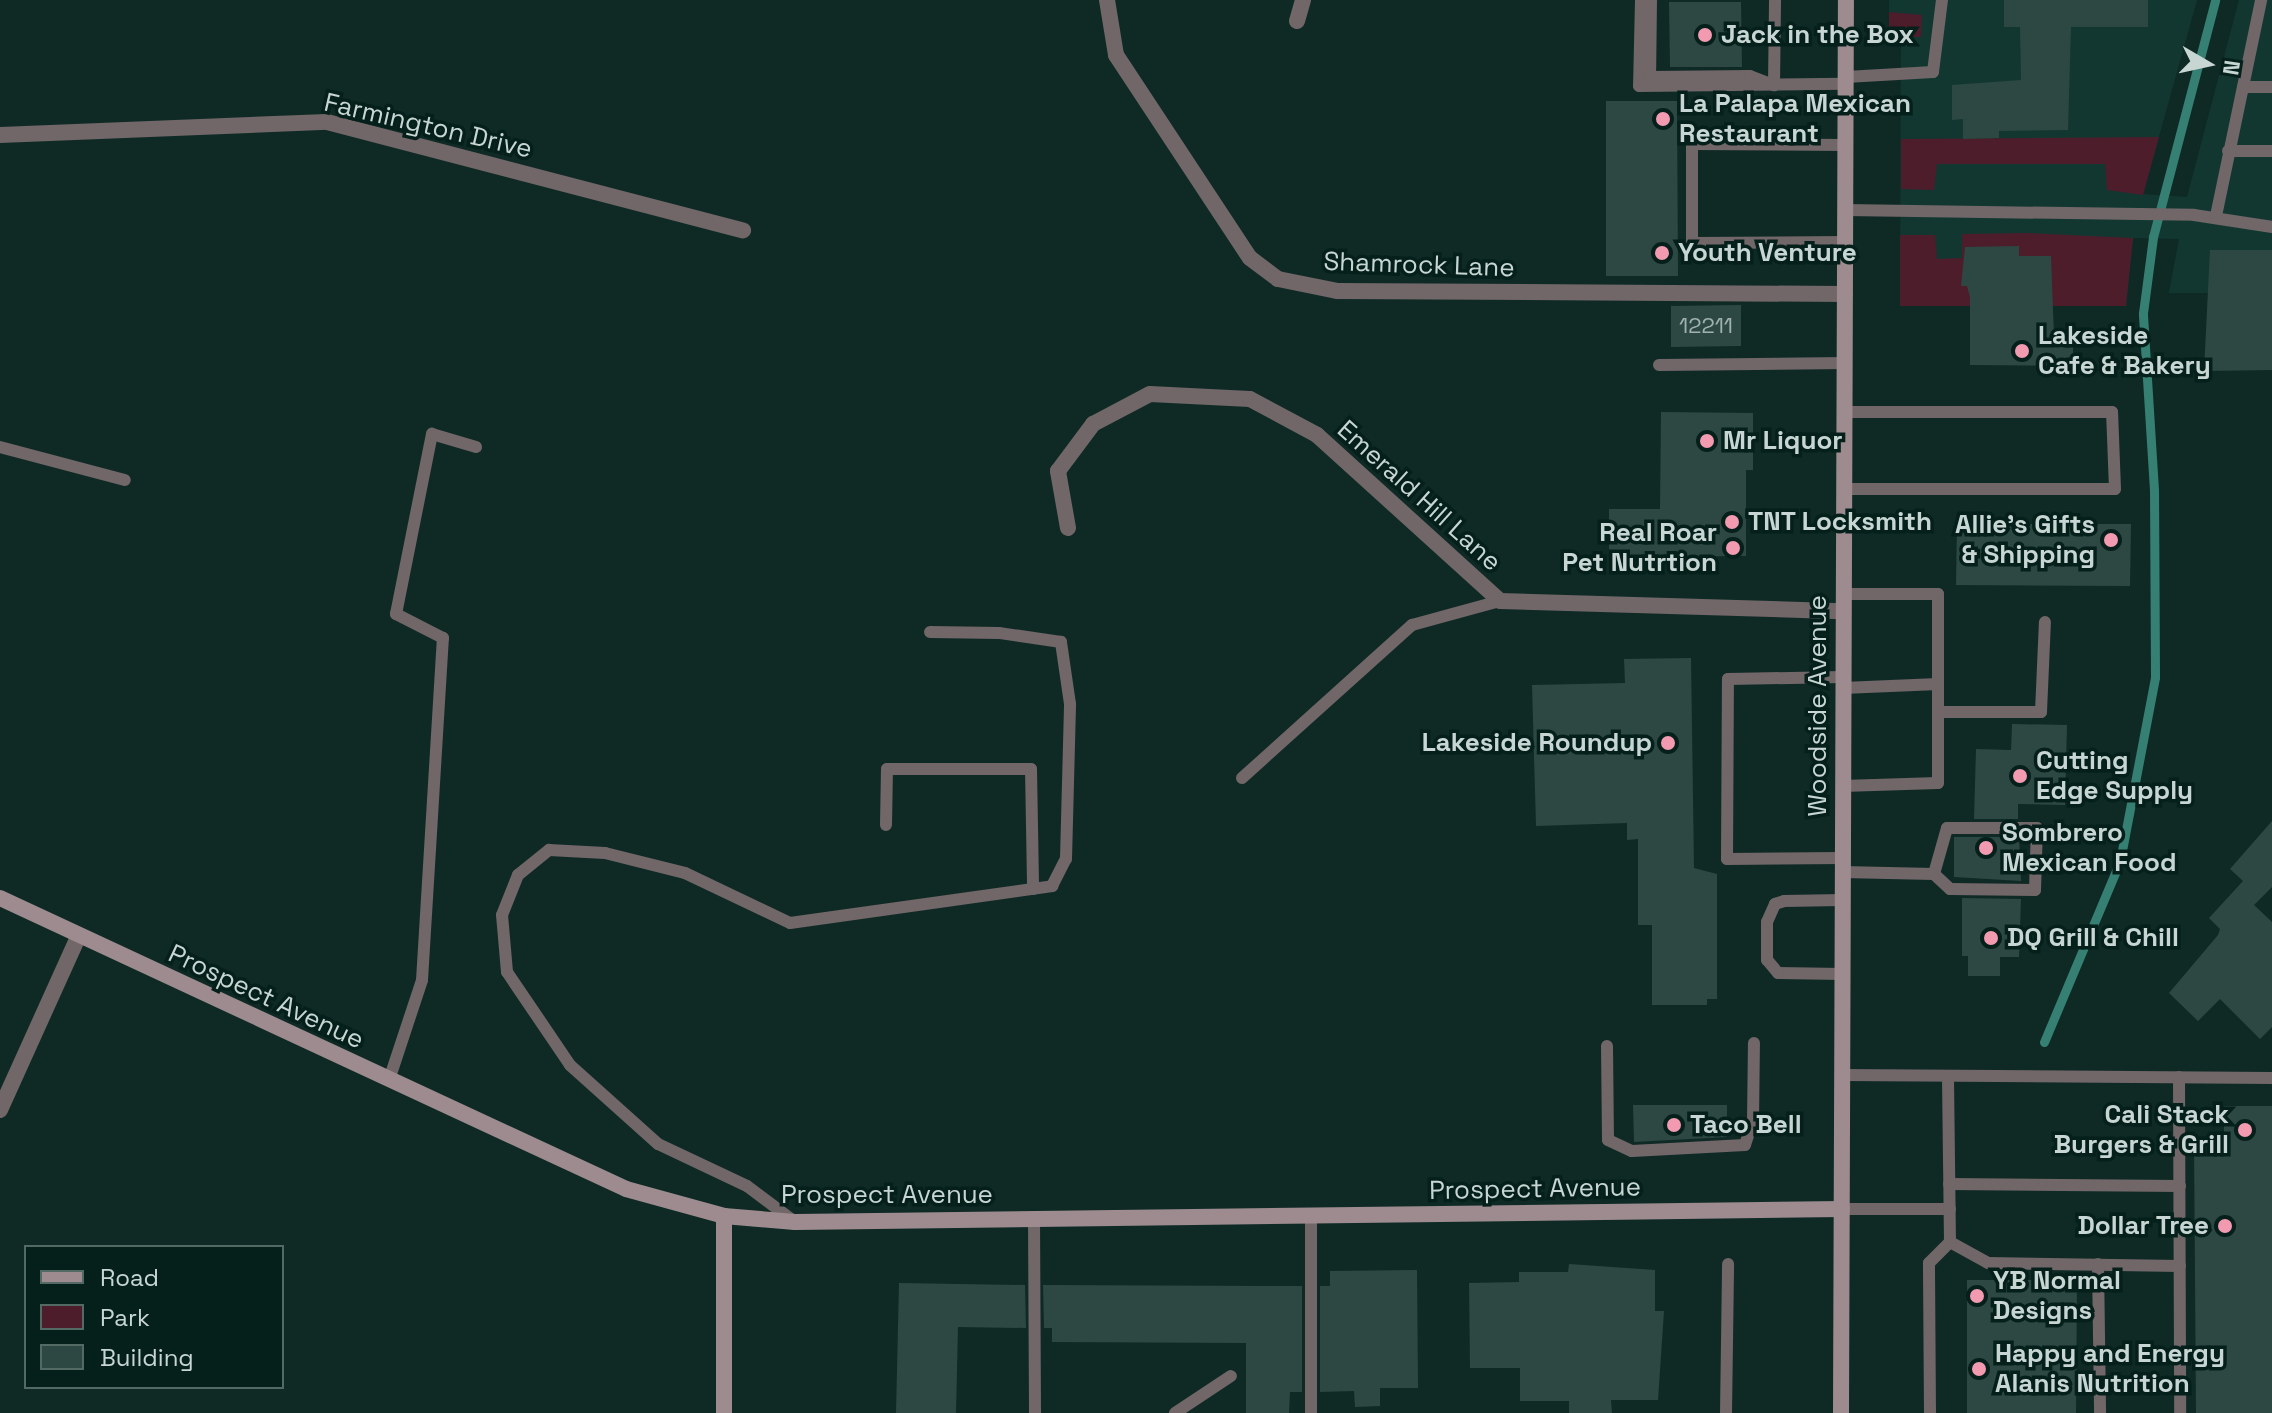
<!DOCTYPE html>
<style>
body{margin:0}
#map{position:relative;width:2272px;height:1413px;overflow:hidden;background:#0f2a25;font-family:"Space Grotesk",sans-serif}
div>[style]{position:absolute}
[style*='--x']{left:calc(var(--x)*1px);top:calc(var(--y)*1px);width:calc(var(--w)*1px);rotate:calc(var(--a)*1deg)}
.built>*{inset:0;background:#123731}
.green>*{inset:0;background:#4d1d2c}
.stream>*{height:9px;margin:-4.5px;padding:0 4.5px;transform-origin:4.5px;border-radius:4.5px;background:#368073}
.building>*{inset:0;background:#2d4842}
.lane>*{height:12px;margin:-6px;padding:0 6px;transform-origin:6px;border-radius:6px;background:#716668}
.street>*{height:16px;margin:-8px;padding:0 8px;transform-origin:8px;border-radius:8px;background:#716668}
.secondary>*{height:16px;margin:-8px;padding:0 8px;transform-origin:8px;border-radius:8px;background:#9d8b8f}
.dots>*{width:22px;height:22px;translate:-50% -50%;box-sizing:border-box;border:4px solid #05201b;border-radius:50%}
span{translate:-50% -50%;white-space:nowrap;text-align:center;line-height:1.15;-webkit-text-stroke:7px #05201b;paint-order:stroke}
.number-label{font-size:22px;color:#a0b2ae}
.number-label span{-webkit-text-stroke-width:0}
.poi-label{font-size:26px;color:#c7d6d2;font-weight:700}
.left{translate:0 -50%;text-align:left}
.right{translate:-100% -50%;text-align:right}
.street-label{font-size:26px;color:#c7d6d2}
.legend{position:absolute;left:24px;top:1245px;width:260px;height:144px;box-sizing:border-box;background:#05201b;border:2px solid #536964;margin:0;padding:10px 14px;list-style:none;font-size:24px;color:#c7d6d2}
.legend li{display:flex;align-items:center;gap:16px;height:40px}
.legend b{width:40px;border:2px solid #536964}
.north{position:absolute;left:2168px;top:24px;width:80px;height:80px;-webkit-text-stroke:6px #05201b;paint-order:stroke;rotate:99deg;font-size:22px;font-weight:700;line-height:32px;text-align:center;color:#c7d6d2}
.north::after{content:'';display:block;margin:auto;width:28px;height:36px;background:#c7d6d2;clip-path:polygon(50% 0,100% 100%,50% 72%,0 100%)}
</style>
<div id="map">
<div class="built">
<i style="clip-path:polygon(1889px 0,2197px 0,2143px 194px,2187px 197px,2239px 0,2272px 0,2272px 293px,2169px 293px,2179px 239px,2133px 238px,2126px 306px,1900px 306px,1901px 37px,1889px 36px)"></i>
</div>
<div class="green">
<i style="clip-path:polygon(1889px 12px,1922px 15px,1921px 37px,1889px 36px)"></i>
<i style="clip-path:polygon(2159px 137px,2143px 195px,2107px 190px,2105px 164px,1937px 164px,1934px 190px,1901px 189px,1901px 139px)"></i>
<i style="clip-path:polygon(2029px 233px,2133px 238px,2126px 306px,1900px 306px,1900px 235px,1935px 235px,1937px 259px,1962px 258px,1962px 234px)"></i>
</div>
<div class="stream">
<i style="--x:2044;--y:1042;--w:196;--a:-67.2"></i>
<i style="--x:2120;--y:861;--w:187;--a:-79.2"></i>
<i style="--x:2155;--y:677;--w:187;--a:-90.3"></i>
<i style="--x:2154;--y:490;--w:177;--a:-93.6"></i>
<i style="--x:2143;--y:313;--w:77;--a:-82.5"></i>
<i style="--x:2153;--y:237;--w:245;--a:-75.3"></i>
</div>
<div class="building">
<i style="clip-path:polygon(2004px 0,2148px 0,2148px 27px,2071px 27px,2068px 130px,1999px 131px,1999px 138px,1963px 139px,1963px 119px,1952px 120px,1952px 85px,2021px 80px,2020px 27px,2004px 27px)"></i>
<i style="clip-path:polygon(1669px 2px,1741px 2px,1742px 67px,1670px 67px)"></i>
<i style="clip-path:polygon(1606px 101px,1677px 101px,1678px 276px,1606px 276px)"></i>
<i style="clip-path:polygon(2019px 246px,2019px 256px,2051px 256px,2054px 336px,2073px 336px,2073px 366px,1970px 365px,1970px 297px,1967px 286px,1961px 286px,1965px 247px)"></i>
<i style="clip-path:polygon(2210px 250px,2272px 250px,2272px 370px,2204px 371px)"></i>
<i style="clip-path:polygon(1741px 305px,1741px 346px,1671px 347px,1671px 306px)"></i>
<i style="clip-path:polygon(1661px 412px,1753px 413px,1753px 470px,1746px 470px,1746px 556px,1609px 557px,1609px 509px,1660px 509px)"></i>
<i style="clip-path:polygon(1957px 524px,2131px 524px,2130px 586px,1956px 585px)"></i>
<i style="clip-path:polygon(1691px 658px,1694px 868px,1717px 874px,1717px 999px,1707px 999px,1707px 1005px,1652px 1005px,1652px 925px,1638px 925px,1638px 839px,1627px 840px,1627px 823px,1536px 826px,1532px 685px,1625px 683px,1624px 659px)"></i>
<i style="clip-path:polygon(2012px 724px,2067px 725px,2065px 805px,2018px 804px,2018px 819px,1974px 819px,1976px 749px,2011px 750px)"></i>
<i style="clip-path:polygon(2272px 821px,2272px 887px,2254px 905px,2272px 922px,2272px 1027px,2260px 1039px,2220px 999px,2198px 1021px,2169px 993px,2218px 935px,2220px 929px,2209px 918px,2243px 881px,2230px 869px)"></i>
<i style="clip-path:polygon(1954px 837px,2019px 837px,2021px 881px,1954px 877px)"></i>
<i style="clip-path:polygon(1962px 898px,2021px 899px,2019px 957px,2000px 957px,2000px 976px,1968px 976px,1968px 956px,1962px 956px)"></i>
<i style="clip-path:polygon(1633px 1105px,1727px 1105px,1727px 1137px,1634px 1142px)"></i>
<i style="clip-path:polygon(2224px 1106px,2272px 1106px,2272px 1413px,2196px 1413px,2194px 1143px,2224px 1143px)"></i>
<i style="clip-path:polygon(1569px 1264px,1655px 1270px,1655px 1311px,1664px 1311px,1658px 1400px,1611px 1400px,1612px 1413px,1569px 1413px,1569px 1401px,1520px 1401px,1520px 1368px,1470px 1368px,1469px 1283px,1519px 1282px,1519px 1272px,1568px 1272px)"></i>
<i style="clip-path:polygon(1417px 1270px,1418px 1388px,1380px 1388px,1380px 1406px,1355px 1407px,1354px 1391px,1320px 1392px,1320px 1286px,1330px 1286px,1330px 1271px)"></i>
<i style="clip-path:polygon(1967px 1280px,2077px 1280px,2076px 1413px,1967px 1413px)"></i>
<i style="clip-path:polygon(899px 1283px,1025px 1285px,1026px 1328px,958px 1327px,956px 1413px,896px 1413px)"></i>
<i style="clip-path:polygon(1043px 1285px,1302px 1286px,1302px 1392px,1290px 1392px,1289px 1413px,1246px 1413px,1246px 1343px,1052px 1342px,1052px 1328px,1044px 1328px)"></i>
</div>
<div class="lane">
<i style="--x:1641;--y:0;--w:86;--a:91.3"></i>
<i style="--x:1639;--y:86;--w:206;--a:-0.6"></i>
<i style="--x:1651;--y:0;--w:77;--a:90.7"></i>
<i style="--x:1650;--y:77;--w:100;--a:-0.6"></i>
<i style="--x:1750;--y:76;--w:26;--a:21"></i>
<i style="--x:1774;--y:85;--w:85;--a:-89.3"></i>
<i style="--x:1846;--y:77;--w:87;--a:-3.3"></i>
<i style="--x:1933;--y:72;--w:73;--a:-82.9"></i>
<i style="--x:2243;--y:87;--w:29;--a:0"></i>
<i style="--x:1845;--y:145;--w:153;--a:-179.6"></i>
<i style="--x:1692;--y:144;--w:99;--a:90"></i>
<i style="--x:1692;--y:243;--w:153;--a:-0.4"></i>
<i style="--x:2228;--y:151;--w:44;--a:0"></i>
<i style="--x:1845;--y:210;--w:349;--a:0.8"></i>
<i style="--x:2194;--y:215;--w:79;--a:8.7"></i>
<i style="--x:2216;--y:216;--w:221;--a:-78.2"></i>
<i style="--x:1659;--y:365;--w:186;--a:-0.6"></i>
<i style="--x:0;--y:447;--w:129;--a:14.8"></i>
<i style="--x:1844;--y:489;--w:271;--a:0"></i>
<i style="--x:2115;--y:489;--w:77;--a:-92.2"></i>
<i style="--x:2112;--y:412;--w:268;--a:180"></i>
<i style="--x:1843;--y:688;--w:95;--a:-2.4"></i>
<i style="--x:1938;--y:712;--w:103;--a:0"></i>
<i style="--x:2041;--y:712;--w:90;--a:-87.5"></i>
<i style="--x:1242;--y:778;--w:229;--a:-42"></i>
<i style="--x:1412;--y:625;--w:91;--a:-15.3"></i>
<i style="--x:1842;--y:786;--w:96;--a:-1.8"></i>
<i style="--x:1938;--y:783;--w:189;--a:-90"></i>
<i style="--x:1938;--y:594;--w:95;--a:180"></i>
<i style="--x:886;--y:825;--w:56;--a:-89"></i>
<i style="--x:887;--y:769;--w:144;--a:0"></i>
<i style="--x:1031;--y:769;--w:120;--a:89"></i>
<i style="--x:1842;--y:858;--w:115;--a:179.5"></i>
<i style="--x:1727;--y:859;--w:180;--a:-89.7"></i>
<i style="--x:1728;--y:679;--w:115;--a:-1"></i>
<i style="--x:1842;--y:872;--w:92;--a:1.2"></i>
<i style="--x:1934;--y:874;--w:22;--a:43"></i>
<i style="--x:1950;--y:889;--w:85;--a:0.7"></i>
<i style="--x:2035;--y:890;--w:62;--a:-88.2"></i>
<i style="--x:2037;--y:828;--w:90;--a:180"></i>
<i style="--x:1947;--y:828;--w:48;--a:105.8"></i>
<i style="--x:1842;--y:974;--w:64;--a:-179.1"></i>
<i style="--x:1778;--y:973;--w:17;--a:-130"></i>
<i style="--x:1767;--y:960;--w:38;--a:-90"></i>
<i style="--x:1767;--y:922;--w:20;--a:-66"></i>
<i style="--x:1775;--y:904;--w:9;--a:-18"></i>
<i style="--x:1784;--y:901;--w:58;--a:-1"></i>
<i style="--x:1607;--y:1046;--w:94;--a:89.4"></i>
<i style="--x:1608;--y:1140;--w:26;--a:25"></i>
<i style="--x:1632;--y:1151;--w:113;--a:-3"></i>
<i style="--x:1745;--y:1145;--w:25;--a:-72"></i>
<i style="--x:1753;--y:1121;--w:78;--a:-89.3"></i>
<i style="--x:1842;--y:1075;--w:430;--a:0.4"></i>
<i style="--x:2179;--y:1077;--w:336;--a:89.8"></i>
<i style="--x:389;--y:1080;--w:105;--a:-71.7"></i>
<i style="--x:422;--y:980;--w:343;--a:-86.5"></i>
<i style="--x:443;--y:638;--w:53;--a:-152.9"></i>
<i style="--x:396;--y:614;--w:184;--a:-78.7"></i>
<i style="--x:432;--y:434;--w:46;--a:16.5"></i>
<i style="--x:1949;--y:1184;--w:231;--a:0.5"></i>
<i style="--x:1842;--y:1209;--w:108;--a:0"></i>
<i style="--x:1311;--y:1216;--w:197;--a:90"></i>
<i style="--x:1034;--y:1219;--w:194;--a:89.7"></i>
<i style="--x:795;--y:1222;--w:60;--a:-143.1"></i>
<i style="--x:747;--y:1186;--w:98;--a:-154.7"></i>
<i style="--x:658;--y:1144;--w:118;--a:-138.1"></i>
<i style="--x:570;--y:1065;--w:112;--a:-124.1"></i>
<i style="--x:507;--y:972;--w:57;--a:-95"></i>
<i style="--x:502;--y:915;--w:43;--a:-68.2"></i>
<i style="--x:518;--y:875;--w:40;--a:-39"></i>
<i style="--x:549;--y:850;--w:56;--a:3.1"></i>
<i style="--x:605;--y:853;--w:82;--a:14"></i>
<i style="--x:685;--y:873;--w:116;--a:25.5"></i>
<i style="--x:790;--y:923;--w:265;--a:-8"></i>
<i style="--x:1052;--y:886;--w:30;--a:-63"></i>
<i style="--x:1066;--y:859;--w:155;--a:-88.5"></i>
<i style="--x:1070;--y:704;--w:63;--a:-98.3"></i>
<i style="--x:1061;--y:642;--w:63;--a:-171.7"></i>
<i style="--x:999;--y:633;--w:69;--a:-179.2"></i>
<i style="--x:1950;--y:1242;--w:43;--a:28.9"></i>
<i style="--x:1988;--y:1263;--w:192;--a:0.9"></i>
<i style="--x:2098;--y:1264;--w:149;--a:89.2"></i>
<i style="--x:1175;--y:1413;--w:67;--a:-33.5"></i>
<i style="--x:1726;--y:1413;--w:149;--a:-89.2"></i>
<i style="--x:1930;--y:1413;--w:150;--a:-90.4"></i>
<i style="--x:1929;--y:1263;--w:30;--a:-45"></i>
<i style="--x:1950;--y:1242;--w:166;--a:-90.7"></i>
</div>
<div class="street">
<i style="--x:1107;--y:0;--w:56;--a:80.7"></i>
<i style="--x:1116;--y:55;--w:243;--a:56.6"></i>
<i style="--x:1250;--y:258;--w:35;--a:37"></i>
<i style="--x:1278;--y:279;--w:60;--a:11.5"></i>
<i style="--x:1337;--y:291;--w:508;--a:0.34"></i>
<i style="--x:1297;--y:21;--w:22;--a:-74"></i>
<i style="--x:0;--y:135;--w:327;--a:-2.3"></i>
<i style="--x:327;--y:122;--w:430;--a:14.6"></i>
<i style="--x:1068;--y:528;--w:58;--a:-100"></i>
<i style="--x:1058;--y:471;--w:59;--a:-53.3"></i>
<i style="--x:1093;--y:424;--w:64;--a:-27.8"></i>
<i style="--x:1150;--y:394;--w:100;--a:2.9"></i>
<i style="--x:1250;--y:399;--w:76;--a:28.2"></i>
<i style="--x:1317;--y:435;--w:247;--a:42.2"></i>
<i style="--x:1500;--y:601;--w:342;--a:1.7"></i>
<i style="--x:0;--y:1110;--w:190;--a:-65.7"></i>
</div>
<div class="secondary">
<i style="--x:0;--y:898;--w:690;--a:24.93"></i>
<i style="--x:626;--y:1189;--w:102;--a:15.4"></i>
<i style="--x:724;--y:1216;--w:71;--a:4.8"></i>
<i style="--x:795;--y:1222;--w:1047;--a:-0.71"></i>
<i style="--x:724;--y:1413;--w:197;--a:-90"></i>
<i style="--x:1841;--y:1413;--w:1413;--a:-89.8"></i>
</div>
<div class="dots">
<i style="left:1705px;top:35px;background:#f29ab0"></i>
<i style="left:1663px;top:119px;background:#f29ab0"></i>
<i style="left:1662px;top:253px;background:#f29ab0"></i>
<i style="left:2022px;top:351px;background:#f29ab0"></i>
<i style="left:1707px;top:441px;background:#f29ab0"></i>
<i style="left:1732px;top:522px;background:#f29ab0"></i>
<i style="left:2111px;top:540px;background:#f29ab0"></i>
<i style="left:1733px;top:548px;background:#f29ab0"></i>
<i style="left:1668px;top:743px;background:#f29ab0"></i>
<i style="left:2020px;top:776px;background:#f29ab0"></i>
<i style="left:1986px;top:848px;background:#f29ab0"></i>
<i style="left:1991px;top:938px;background:#f29ab0"></i>
<i style="left:1674px;top:1125px;background:#f29ab0"></i>
<i style="left:2245px;top:1130px;background:#f29ab0"></i>
<i style="left:2225px;top:1226px;background:#f29ab0"></i>
<i style="left:1977px;top:1296px;background:#f29ab0"></i>
<i style="left:1979px;top:1369px;background:#f29ab0"></i>
</div>
<div class="number-label">
<span style="left:1706px;top:326px">12211</span>
</div>
<div class="poi-label">
<span class="left" style="left:1721px;top:35px">Jack in the Box</span>
<span class="left" style="left:1679px;top:119px">La Palapa Mexican<br>Restaurant</span>
<span class="left" style="left:1678px;top:253px">Youth Venture</span>
<span class="left" style="left:2038px;top:351px">Lakeside<br>Cafe &amp; Bakery</span>
<span class="left" style="left:1723px;top:441px">Mr Liquor</span>
<span class="left" style="left:1748px;top:522px">TNT Locksmith</span>
<span class="right" style="left:2095px;top:540px">Allie's Gifts<br>&amp; Shipping</span>
<span class="right" style="left:1717px;top:548px">Real Roar<br>Pet Nutrtion</span>
<span class="right" style="left:1652px;top:743px">Lakeside Roundup</span>
<span class="left" style="left:2036px;top:776px">Cutting<br>Edge Supply</span>
<span class="left" style="left:2002px;top:848px">Sombrero<br>Mexican Food</span>
<span class="left" style="left:2007px;top:938px">DQ Grill &amp; Chill</span>
<span class="right" style="left:2229px;top:1130px">Cali Stack<br>Burgers &amp; Grill</span>
<span class="left" style="left:1690px;top:1125px">Taco Bell</span>
<span class="right" style="left:2209px;top:1226px">Dollar Tree</span>
<span class="left" style="left:1993px;top:1296px">YB Normal<br>Designs</span>
<span class="left" style="left:1995px;top:1369px">Happy and Energy<br>Alanis Nutrition</span>
</div>
<div class="street-label">
<span style="left:428px;top:126px;rotate:13deg">Farmington Drive</span>
<span style="left:1419px;top:265px;rotate:2deg">Shamrock Lane</span>
<span style="left:1419px;top:496px;rotate:42deg">Emerald Hill Lane</span>
<span style="left:1818px;top:706px;rotate:-90deg">Woodside Avenue</span>
<span style="left:266px;top:997px;rotate:25deg">Prospect Avenue</span>
<span style="left:1535px;top:1189px;rotate:-1deg">Prospect Avenue</span>
<span style="left:887px;top:1195px">Prospect Avenue</span>
</div>
<ul class="legend">
<li><b style="height:10px;background:#9d8b8f"></b>Road</li>
<li><b style="height:22px;background:#4d1d2c"></b>Park</li>
<li><b style="height:22px;background:#2d4842"></b>Building</li>
</ul>
<div class="north">N</div>
</div>
